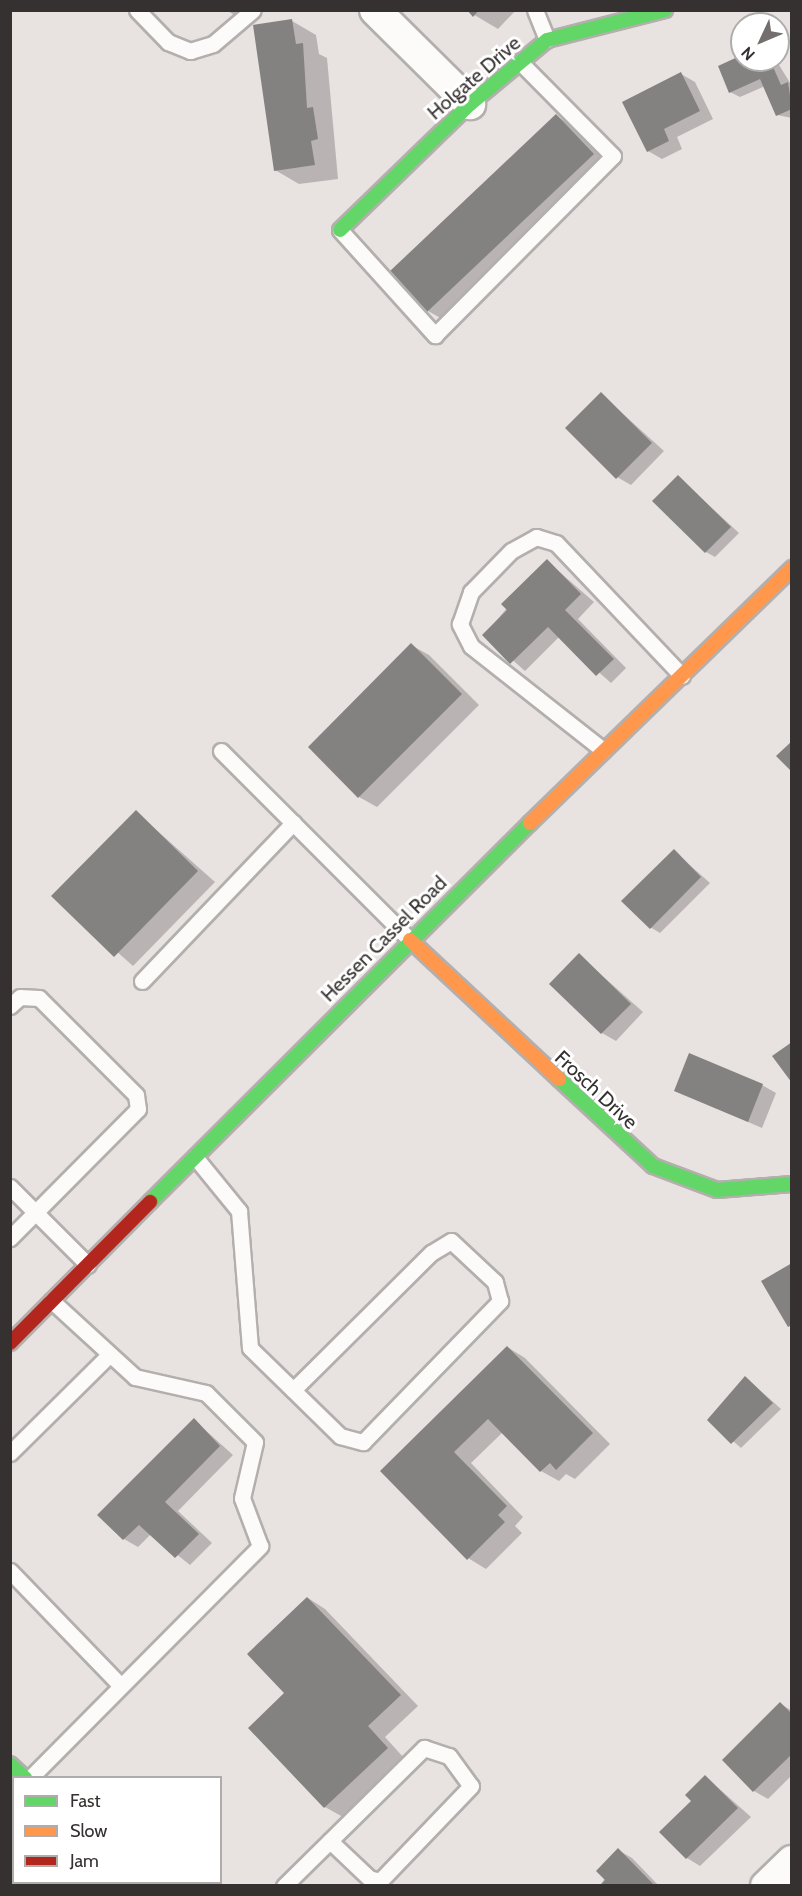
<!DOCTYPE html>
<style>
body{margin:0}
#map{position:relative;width:802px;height:1896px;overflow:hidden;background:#e8e2e0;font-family:Cabin,sans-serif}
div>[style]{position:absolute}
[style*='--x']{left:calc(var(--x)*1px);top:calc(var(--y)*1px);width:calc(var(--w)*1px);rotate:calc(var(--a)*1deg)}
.shadow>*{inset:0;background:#0003}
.building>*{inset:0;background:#838281}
.roads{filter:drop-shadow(2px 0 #b3afad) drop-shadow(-2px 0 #b3afad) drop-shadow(0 2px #b3afad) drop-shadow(0 -2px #b3afad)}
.lane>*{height:15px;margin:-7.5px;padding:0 7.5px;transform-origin:7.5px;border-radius:7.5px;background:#fcfbfa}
.street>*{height:30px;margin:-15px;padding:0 15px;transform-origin:15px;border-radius:15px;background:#fcfbfa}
.fast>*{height:14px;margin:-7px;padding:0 7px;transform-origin:7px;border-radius:7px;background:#63d668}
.slow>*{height:14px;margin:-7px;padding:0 7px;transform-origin:7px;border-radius:7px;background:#ff974d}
.jam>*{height:14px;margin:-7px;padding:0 7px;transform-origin:7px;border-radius:7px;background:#b3261e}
span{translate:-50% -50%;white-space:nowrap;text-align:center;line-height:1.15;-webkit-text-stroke:6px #fff;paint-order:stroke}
.street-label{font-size:20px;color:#353130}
.frame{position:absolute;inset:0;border:12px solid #353130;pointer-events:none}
.legend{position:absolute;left:12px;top:1776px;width:210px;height:108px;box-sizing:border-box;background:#fff;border:2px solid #aeadac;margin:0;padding:8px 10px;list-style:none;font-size:18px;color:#353130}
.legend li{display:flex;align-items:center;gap:12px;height:30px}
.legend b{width:30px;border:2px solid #aeadac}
.north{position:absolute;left:730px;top:12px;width:60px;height:60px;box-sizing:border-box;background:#fff;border:2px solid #aeadac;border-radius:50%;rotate:226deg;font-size:16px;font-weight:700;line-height:24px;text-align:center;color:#353130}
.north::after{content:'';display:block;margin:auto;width:21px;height:27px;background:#746f6e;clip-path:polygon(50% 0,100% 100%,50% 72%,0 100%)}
</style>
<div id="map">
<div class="shadow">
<i style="clip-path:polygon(226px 10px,261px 10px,248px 23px)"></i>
<i style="clip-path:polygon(466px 10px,516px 10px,498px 29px)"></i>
<i style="clip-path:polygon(292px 21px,316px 35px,319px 54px,327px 58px,338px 179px,299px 184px,275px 170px)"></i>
<i style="clip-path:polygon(742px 60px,776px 60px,792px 86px,792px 118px,777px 115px,765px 86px,740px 97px,730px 92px)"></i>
<i style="clip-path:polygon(681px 74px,695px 82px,713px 119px,677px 137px,682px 149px,662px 159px,648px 151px)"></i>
<i style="clip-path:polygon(556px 116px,574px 126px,610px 165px,446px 321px,428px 311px)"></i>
<i style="clip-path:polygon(601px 394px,664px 451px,631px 485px,617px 477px)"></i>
<i style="clip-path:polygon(678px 477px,739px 533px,715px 557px,706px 552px)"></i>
<i style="clip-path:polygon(547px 561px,594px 602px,578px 619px,626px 668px,611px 683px,559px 637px,525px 671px,484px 635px)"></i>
<i style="clip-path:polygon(411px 645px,429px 655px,479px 705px,377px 807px,359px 797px)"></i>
<i style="clip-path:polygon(136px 812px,215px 882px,133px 966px,54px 896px)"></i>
<i style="clip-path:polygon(674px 851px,710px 883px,660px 933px,650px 927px)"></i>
<i style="clip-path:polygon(579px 955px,643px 1012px,616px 1041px,602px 1033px)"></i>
<i style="clip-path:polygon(762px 1085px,776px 1093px,762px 1128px,676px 1091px)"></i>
<i style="clip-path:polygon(507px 1347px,525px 1358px,610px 1444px,575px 1479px,566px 1474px,559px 1481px,541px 1471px,503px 1432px,471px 1463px,523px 1517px,515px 1526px,522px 1533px,486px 1569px,468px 1558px,382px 1471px)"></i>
<i style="clip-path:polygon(745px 1377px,781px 1409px,741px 1448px,709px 1420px)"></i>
<i style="clip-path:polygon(194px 1420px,233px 1455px,178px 1511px,212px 1543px,190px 1565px,151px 1534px,138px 1547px,124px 1539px)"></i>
<i style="clip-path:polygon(308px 1598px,325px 1609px,418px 1706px,385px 1737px,404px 1758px,343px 1817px,325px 1807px,286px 1693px)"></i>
<i style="clip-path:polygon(781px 1704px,792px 1711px,792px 1775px,768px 1799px,754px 1791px)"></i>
<i style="clip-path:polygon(706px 1777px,751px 1817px,700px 1866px,687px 1858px,693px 1801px)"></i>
<i style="clip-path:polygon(618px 1850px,632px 1858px,659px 1886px,601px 1886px)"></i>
</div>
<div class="building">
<i style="clip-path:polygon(467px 10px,479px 10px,473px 17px)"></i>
<i style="clip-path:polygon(292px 19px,296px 44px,303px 43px,307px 108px,313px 107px,318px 139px,311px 141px,315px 165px,274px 171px,253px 25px)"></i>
<i style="clip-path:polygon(742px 55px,742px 60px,770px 60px,781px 85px,788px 82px,792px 109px,776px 116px,760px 79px,729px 93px,718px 66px)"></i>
<i style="clip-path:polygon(681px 72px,700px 111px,664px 129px,669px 141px,647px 152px,622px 102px)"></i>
<i style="clip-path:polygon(556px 114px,594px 154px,427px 312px,389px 272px)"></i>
<i style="clip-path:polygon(601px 392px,652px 443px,616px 479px,565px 428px)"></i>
<i style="clip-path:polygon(678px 475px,731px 527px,705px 553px,652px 501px)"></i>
<i style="clip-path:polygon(547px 559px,581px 594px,565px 610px,614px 659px,596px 676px,548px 627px,510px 664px,482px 635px,507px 610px,501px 604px)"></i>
<i style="clip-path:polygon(411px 643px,462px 694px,358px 798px,308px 747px)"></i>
<i style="clip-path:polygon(792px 741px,792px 772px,776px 756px)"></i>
<i style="clip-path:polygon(136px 810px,198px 871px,114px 957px,51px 896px)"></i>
<i style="clip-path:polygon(674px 849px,701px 877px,650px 929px,621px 901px)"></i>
<i style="clip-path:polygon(579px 953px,631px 1004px,601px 1034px,549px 984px)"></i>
<i style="clip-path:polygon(792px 1042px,792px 1083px,772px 1056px)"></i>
<i style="clip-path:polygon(689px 1053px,763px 1084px,748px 1122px,674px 1091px)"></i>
<i style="clip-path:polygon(792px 1263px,792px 1325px,788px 1327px,761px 1281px)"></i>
<i style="clip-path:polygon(507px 1346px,593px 1433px,556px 1470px,550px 1463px,540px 1472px,488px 1419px,454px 1452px,507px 1506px,498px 1515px,505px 1522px,467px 1560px,380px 1471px)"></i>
<i style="clip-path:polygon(745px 1376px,773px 1403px,731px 1444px,707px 1420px)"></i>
<i style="clip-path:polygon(194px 1418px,220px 1446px,165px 1502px,199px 1534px,175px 1558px,139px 1525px,123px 1540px,97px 1515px)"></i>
<i style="clip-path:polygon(307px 1597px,401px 1695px,368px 1726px,388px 1748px,324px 1808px,248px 1728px,284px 1693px,247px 1654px)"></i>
<i style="clip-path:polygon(780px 1702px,792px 1714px,792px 1754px,753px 1792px,722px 1760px)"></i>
<i style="clip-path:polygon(705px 1775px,738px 1808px,686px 1859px,659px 1832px,691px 1801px,685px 1795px)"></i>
<i style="clip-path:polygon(618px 1848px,655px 1886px,599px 1886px,605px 1880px,596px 1871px)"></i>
</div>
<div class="roads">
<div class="lane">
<i style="--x:137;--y:10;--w:45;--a:45.9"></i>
<i style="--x:168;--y:42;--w:24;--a:22"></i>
<i style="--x:190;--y:51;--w:24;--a:-17"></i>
<i style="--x:213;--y:44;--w:52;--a:-40.4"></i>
<i style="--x:535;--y:10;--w:32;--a:68"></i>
<i style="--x:340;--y:230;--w:142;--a:47.9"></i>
<i style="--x:435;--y:335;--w:252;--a:-45.2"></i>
<i style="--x:613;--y:156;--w:132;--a:-134.7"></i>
<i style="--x:603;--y:750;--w:168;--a:-141.8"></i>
<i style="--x:471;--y:646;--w:25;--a:-117"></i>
<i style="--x:460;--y:624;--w:34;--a:-71"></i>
<i style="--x:471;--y:592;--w:57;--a:-45.7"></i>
<i style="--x:511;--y:551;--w:29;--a:-29"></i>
<i style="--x:536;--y:537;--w:21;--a:17"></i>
<i style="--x:556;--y:543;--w:183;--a:46.5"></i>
<i style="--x:221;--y:751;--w:267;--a:45"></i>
<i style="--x:142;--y:981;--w:219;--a:-46.3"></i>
<i style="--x:10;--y:1006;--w:13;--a:-42"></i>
<i style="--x:20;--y:997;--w:19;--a:3"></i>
<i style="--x:39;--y:998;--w:137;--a:45"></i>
<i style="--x:136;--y:1095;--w:14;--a:82"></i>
<i style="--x:138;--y:1109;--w:182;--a:134.8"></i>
<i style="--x:195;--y:1157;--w:70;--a:50.8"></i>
<i style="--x:239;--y:1211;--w:137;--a:85.4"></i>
<i style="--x:250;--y:1348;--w:60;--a:44.3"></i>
<i style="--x:293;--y:1390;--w:66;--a:44.4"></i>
<i style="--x:340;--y:1436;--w:24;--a:15"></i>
<i style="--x:363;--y:1442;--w:197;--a:-45.8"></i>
<i style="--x:500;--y:1301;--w:20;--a:-105"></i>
<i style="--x:495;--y:1282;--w:60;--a:-137"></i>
<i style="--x:451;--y:1241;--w:23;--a:149"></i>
<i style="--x:431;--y:1253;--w:194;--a:135.2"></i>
<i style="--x:10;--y:1187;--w:110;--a:45"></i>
<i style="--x:10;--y:1453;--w:138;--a:-44.7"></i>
<i style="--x:10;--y:1571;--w:158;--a:46"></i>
<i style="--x:30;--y:1778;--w:327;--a:-45.2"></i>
<i style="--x:260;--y:1546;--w:51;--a:-110.6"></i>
<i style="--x:242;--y:1498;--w:57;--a:-76.9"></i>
<i style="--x:255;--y:1442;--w:69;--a:-135"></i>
<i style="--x:206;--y:1393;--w:73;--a:-167.3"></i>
<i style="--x:135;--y:1377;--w:113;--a:-137.5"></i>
<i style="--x:284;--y:1886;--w:197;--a:-44.6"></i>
<i style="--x:424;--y:1748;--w:26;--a:18"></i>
<i style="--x:449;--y:1756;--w:37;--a:54"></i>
<i style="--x:471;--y:1786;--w:132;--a:133.8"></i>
<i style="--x:380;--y:1881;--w:11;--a:-165"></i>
<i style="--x:369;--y:1878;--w:54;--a:-136.5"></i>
</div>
<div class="street">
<i style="--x:375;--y:10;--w:134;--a:44.7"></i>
<i style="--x:766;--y:1886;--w:36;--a:-44"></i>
</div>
<div class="fast">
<i style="--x:340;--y:230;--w:181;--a:-44.1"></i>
<i style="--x:470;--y:104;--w:100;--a:-39.7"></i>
<i style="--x:547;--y:40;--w:122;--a:-14.3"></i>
<i style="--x:559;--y:1079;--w:128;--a:42.8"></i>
<i style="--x:653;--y:1166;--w:68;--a:20.6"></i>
<i style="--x:717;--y:1190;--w:75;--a:-4.6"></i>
<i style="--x:150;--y:1202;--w:537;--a:-44.92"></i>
<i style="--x:10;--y:1764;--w:21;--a:43"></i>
<i style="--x:131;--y:1882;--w:5;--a:53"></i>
</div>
<div class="slow">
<i style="--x:530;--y:823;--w:366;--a:-44.2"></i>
<i style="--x:410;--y:940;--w:204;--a:43"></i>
</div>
<div class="jam">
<i style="--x:10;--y:1343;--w:199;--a:-45.2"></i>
</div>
</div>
<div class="street-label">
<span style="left:474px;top:78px;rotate:-41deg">Holgate Drive</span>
<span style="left:384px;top:939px;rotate:-45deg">Hessen Cassel Road</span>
<span style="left:596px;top:1090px;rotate:43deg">Frosch Drive</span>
</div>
<div class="frame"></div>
<ul class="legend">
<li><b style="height:8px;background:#63d668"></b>Fast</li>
<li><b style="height:8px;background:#ff974d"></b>Slow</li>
<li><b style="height:8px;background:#b3261e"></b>Jam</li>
</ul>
<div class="north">N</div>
</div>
